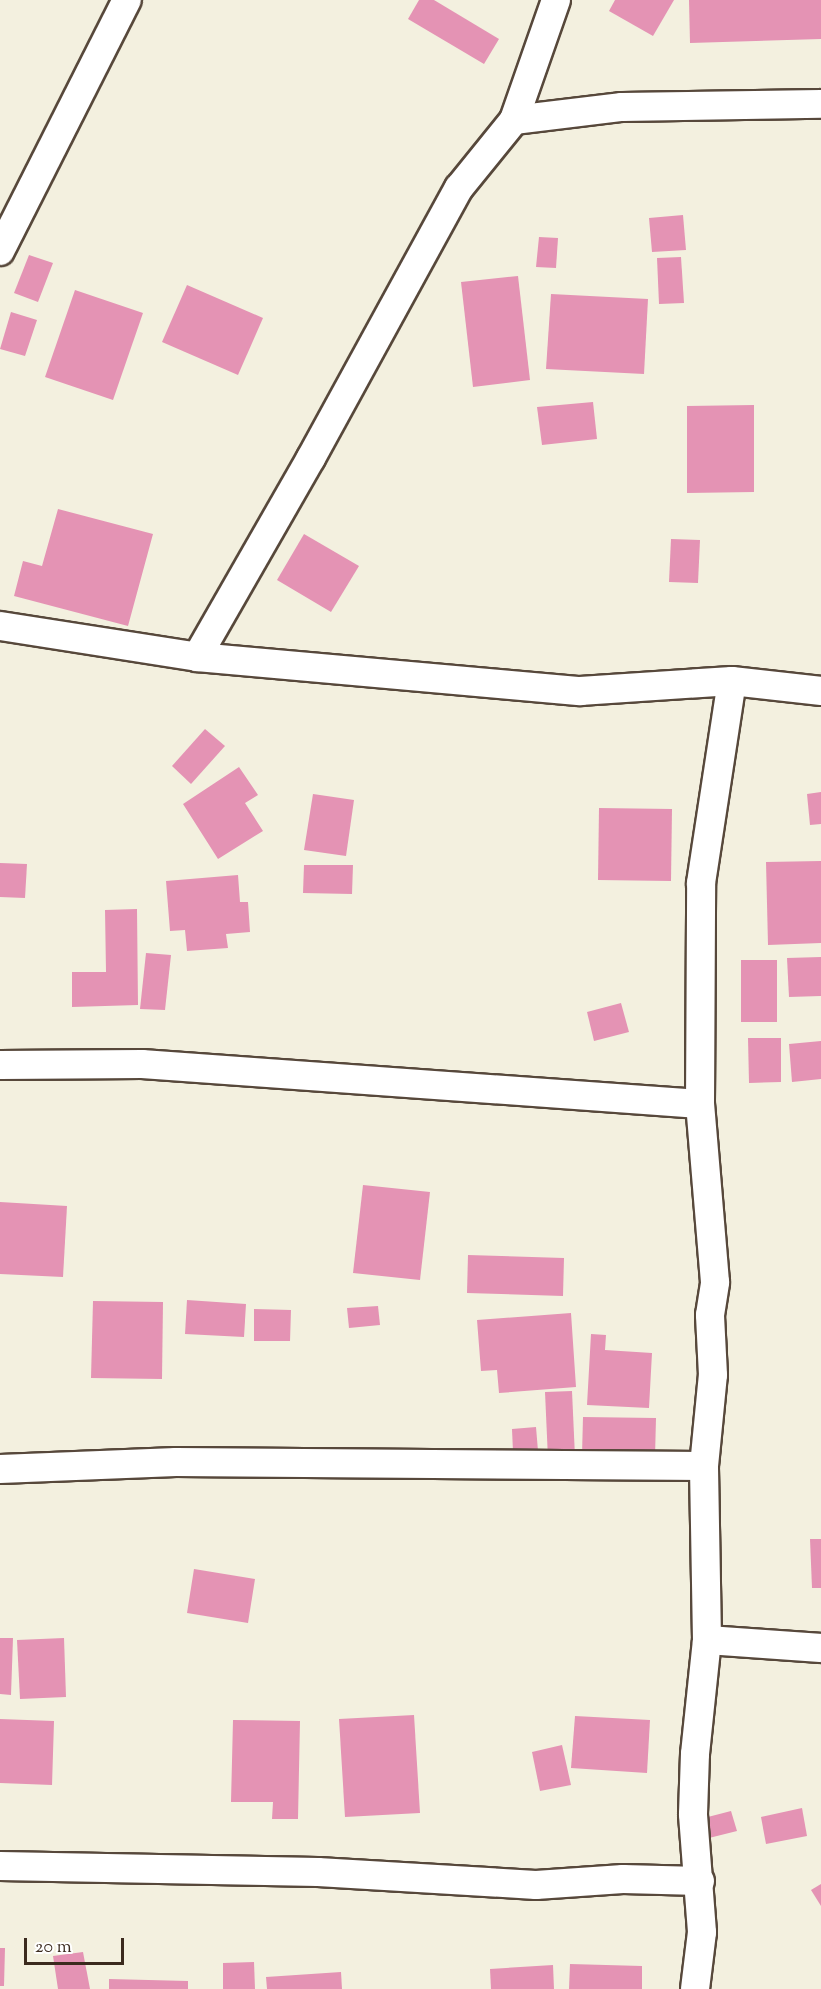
<!DOCTYPE html>
<style>
body{margin:0}
#map{position:relative;width:821px;height:1989px;overflow:hidden;background:#f3f0df;font-family:"Sorts Mill Goudy",serif}
div>[style]{position:absolute}
[style*='--x']{left:calc(var(--x)*1px);top:calc(var(--y)*1px);width:calc(var(--w)*1px);rotate:calc(var(--a)*1deg)}
.building>*{inset:0;background:#e493b4}
.roads{filter:drop-shadow(2px 0 #57483b) drop-shadow(-2px 0 #57483b) drop-shadow(0 2px #57483b) drop-shadow(0 -2px #57483b)}
.street>*{height:28px;margin:-14px;padding:0 14px;transform-origin:14px;border-radius:14px;background:#fff}
span{translate:-50% -50%;white-space:nowrap;text-align:center;line-height:1.15;-webkit-text-stroke:5px #fff;paint-order:stroke}
.scale{position:absolute;left:24px;top:1938px;width:100px;height:27px;box-sizing:border-box;border:3px solid #3b2a1e;border-top:0;padding-left:8px;font-size:18px;line-height:21px;white-space:nowrap;color:#3b2a1e;-webkit-text-stroke:4px #fff;paint-order:stroke}
</style>
<div id="map">
<div class="building">
<i style="clip-path:polygon(419px 0,434px 0,499px 39px,484px 64px,408px 19px)"></i>
<i style="clip-path:polygon(615px 0,674px 0,653px 36px,609px 11px)"></i>
<i style="clip-path:polygon(689px 0,821px 0,821px 39px,690px 43px)"></i>
<i style="clip-path:polygon(683px 215px,686px 250px,652px 252px,649px 218px)"></i>
<i style="clip-path:polygon(539px 237px,558px 238px,556px 268px,536px 267px)"></i>
<i style="clip-path:polygon(29px 255px,53px 263px,38px 302px,14px 293px)"></i>
<i style="clip-path:polygon(681px 257px,684px 303px,659px 304px,657px 258px)"></i>
<i style="clip-path:polygon(518px 276px,530px 380px,473px 387px,461px 282px)"></i>
<i style="clip-path:polygon(187px 285px,263px 318px,238px 375px,162px 342px)"></i>
<i style="clip-path:polygon(75px 290px,143px 313px,113px 400px,45px 377px)"></i>
<i style="clip-path:polygon(551px 294px,648px 299px,644px 374px,546px 369px)"></i>
<i style="clip-path:polygon(11px 312px,37px 320px,25px 356px,0 349px)"></i>
<i style="clip-path:polygon(593px 402px,597px 439px,542px 445px,537px 407px)"></i>
<i style="clip-path:polygon(754px 405px,754px 492px,687px 493px,687px 406px)"></i>
<i style="clip-path:polygon(58px 509px,153px 534px,128px 626px,14px 596px,23px 561px,42px 566px)"></i>
<i style="clip-path:polygon(304px 534px,359px 566px,331px 612px,277px 580px)"></i>
<i style="clip-path:polygon(671px 539px,700px 540px,698px 583px,669px 582px)"></i>
<i style="clip-path:polygon(205px 729px,225px 746px,191px 784px,172px 766px)"></i>
<i style="clip-path:polygon(239px 767px,258px 795px,245px 803px,263px 831px,218px 859px,183px 804px)"></i>
<i style="clip-path:polygon(821px 792px,821px 824px,810px 825px,807px 794px)"></i>
<i style="clip-path:polygon(313px 794px,354px 800px,346px 856px,304px 850px)"></i>
<i style="clip-path:polygon(599px 808px,672px 809px,671px 881px,598px 880px)"></i>
<i style="clip-path:polygon(821px 861px,821px 943px,768px 945px,766px 862px)"></i>
<i style="clip-path:polygon(0 863px,27px 864px,25px 898px,0 897px)"></i>
<i style="clip-path:polygon(304px 865px,353px 865px,352px 894px,303px 893px)"></i>
<i style="clip-path:polygon(238px 875px,240px 902px,248px 902px,250px 932px,226px 934px,228px 948px,187px 951px,185px 930px,170px 931px,166px 881px)"></i>
<i style="clip-path:polygon(137px 909px,138px 1005px,72px 1007px,72px 972px,106px 972px,105px 910px)"></i>
<i style="clip-path:polygon(146px 953px,171px 955px,165px 1010px,140px 1009px)"></i>
<i style="clip-path:polygon(821px 957px,821px 996px,789px 997px,787px 958px)"></i>
<i style="clip-path:polygon(741px 960px,777px 960px,777px 1022px,741px 1022px)"></i>
<i style="clip-path:polygon(621px 1003px,629px 1032px,594px 1041px,587px 1012px)"></i>
<i style="clip-path:polygon(748px 1038px,781px 1038px,781px 1082px,749px 1083px)"></i>
<i style="clip-path:polygon(821px 1041px,821px 1079px,792px 1082px,789px 1044px)"></i>
<i style="clip-path:polygon(363px 1185px,430px 1192px,420px 1280px,353px 1273px)"></i>
<i style="clip-path:polygon(0 1202px,67px 1206px,63px 1277px,0 1274px)"></i>
<i style="clip-path:polygon(468px 1255px,564px 1258px,563px 1296px,467px 1293px)"></i>
<i style="clip-path:polygon(187px 1300px,246px 1304px,244px 1337px,185px 1334px)"></i>
<i style="clip-path:polygon(93px 1301px,163px 1302px,162px 1379px,91px 1378px)"></i>
<i style="clip-path:polygon(378px 1306px,380px 1325px,349px 1328px,347px 1308px)"></i>
<i style="clip-path:polygon(254px 1309px,291px 1310px,290px 1341px,254px 1341px)"></i>
<i style="clip-path:polygon(571px 1313px,576px 1387px,499px 1393px,497px 1370px,481px 1371px,477px 1320px)"></i>
<i style="clip-path:polygon(591px 1334px,606px 1335px,605px 1350px,652px 1353px,649px 1408px,587px 1405px)"></i>
<i style="clip-path:polygon(572px 1391px,575px 1457px,548px 1459px,545px 1392px)"></i>
<i style="clip-path:polygon(583px 1417px,656px 1418px,655px 1457px,582px 1455px)"></i>
<i style="clip-path:polygon(536px 1427px,538px 1451px,513px 1452px,512px 1429px)"></i>
<i style="clip-path:polygon(810px 1539px,821px 1539px,821px 1588px,812px 1588px)"></i>
<i style="clip-path:polygon(194px 1569px,255px 1579px,248px 1623px,187px 1613px)"></i>
<i style="clip-path:polygon(0 1638px,13px 1638px,11px 1695px,0 1694px)"></i>
<i style="clip-path:polygon(64px 1638px,66px 1697px,20px 1699px,17px 1640px)"></i>
<i style="clip-path:polygon(414px 1715px,420px 1813px,345px 1817px,339px 1719px)"></i>
<i style="clip-path:polygon(575px 1716px,650px 1720px,647px 1773px,571px 1768px)"></i>
<i style="clip-path:polygon(0 1719px,54px 1721px,52px 1785px,0 1783px)"></i>
<i style="clip-path:polygon(233px 1720px,300px 1721px,298px 1819px,272px 1819px,273px 1802px,231px 1802px)"></i>
<i style="clip-path:polygon(562px 1745px,571px 1785px,540px 1791px,532px 1752px)"></i>
<i style="clip-path:polygon(802px 1808px,807px 1836px,766px 1844px,761px 1817px)"></i>
<i style="clip-path:polygon(731px 1811px,737px 1831px,709px 1838px,704px 1818px)"></i>
<i style="clip-path:polygon(821px 1884px,821px 1906px,811px 1890px)"></i>
<i style="clip-path:polygon(0 1948px,5px 1948px,4px 1986px,0 1986px)"></i>
<i style="clip-path:polygon(83px 1952px,90px 1989px,58px 1989px,53px 1956px)"></i>
<i style="clip-path:polygon(254px 1962px,255px 1989px,223px 1989px,223px 1963px)"></i>
<i style="clip-path:polygon(570px 1964px,642px 1966px,642px 1989px,569px 1989px)"></i>
<i style="clip-path:polygon(553px 1965px,554px 1989px,491px 1989px,490px 1969px)"></i>
<i style="clip-path:polygon(341px 1972px,342px 1989px,267px 1989px,266px 1977px)"></i>
<i style="clip-path:polygon(109px 1979px,188px 1981px,188px 1989px,109px 1989px)"></i>
</div>
<div class="roads">
<div class="street">
<i style="--x:514;--y:120;--w:109;--a:-6.9"></i>
<i style="--x:622;--y:107;--w:199;--a:-0.9"></i>
<i style="--x:0;--y:251;--w:281;--a:-63.2"></i>
<i style="--x:0;--y:626;--w:199;--a:8.9"></i>
<i style="--x:197;--y:657;--w:385;--a:5.1"></i>
<i style="--x:580;--y:691;--w:152;--a:-3.8"></i>
<i style="--x:732;--y:681;--w:90;--a:6.4"></i>
<i style="--x:197;--y:657;--w:229;--a:-60.2"></i>
<i style="--x:311;--y:458;--w:308;--a:-61.3"></i>
<i style="--x:459;--y:188;--w:87;--a:-51"></i>
<i style="--x:514;--y:120;--w:127;--a:-70.7"></i>
<i style="--x:0;--y:1065;--w:142;--a:-0.4"></i>
<i style="--x:142;--y:1064;--w:559;--a:4.1"></i>
<i style="--x:0;--y:1469;--w:176;--a:-2.3"></i>
<i style="--x:176;--y:1462;--w:528;--a:0.43"></i>
<i style="--x:707;--y:1640;--w:114;--a:4"></i>
<i style="--x:0;--y:1866;--w:318;--a:1.1"></i>
<i style="--x:318;--y:1872;--w:218;--a:3.4"></i>
<i style="--x:536;--y:1885;--w:87;--a:-3.9"></i>
<i style="--x:623;--y:1879;--w:77;--a:1.5"></i>
<i style="--x:695;--y:1989;--w:57;--a:-83"></i>
<i style="--x:702;--y:1932;--w:118;--a:-94.4"></i>
<i style="--x:693;--y:1814;--w:60;--a:-88.1"></i>
<i style="--x:695;--y:1754;--w:115;--a:-84"></i>
<i style="--x:707;--y:1640;--w:174;--a:-91"></i>
<i style="--x:704;--y:1466;--w:91;--a:-84.4"></i>
<i style="--x:713;--y:1375;--w:60;--a:-92.9"></i>
<i style="--x:710;--y:1315;--w:33;--a:-81"></i>
<i style="--x:715;--y:1282;--w:179;--a:-94.8"></i>
<i style="--x:700;--y:1104;--w:221;--a:-89.7"></i>
<i style="--x:701;--y:883;--w:204;--a:-81.3"></i>
</div>
</div>
<div class="scale">20 m</div>
</div>
